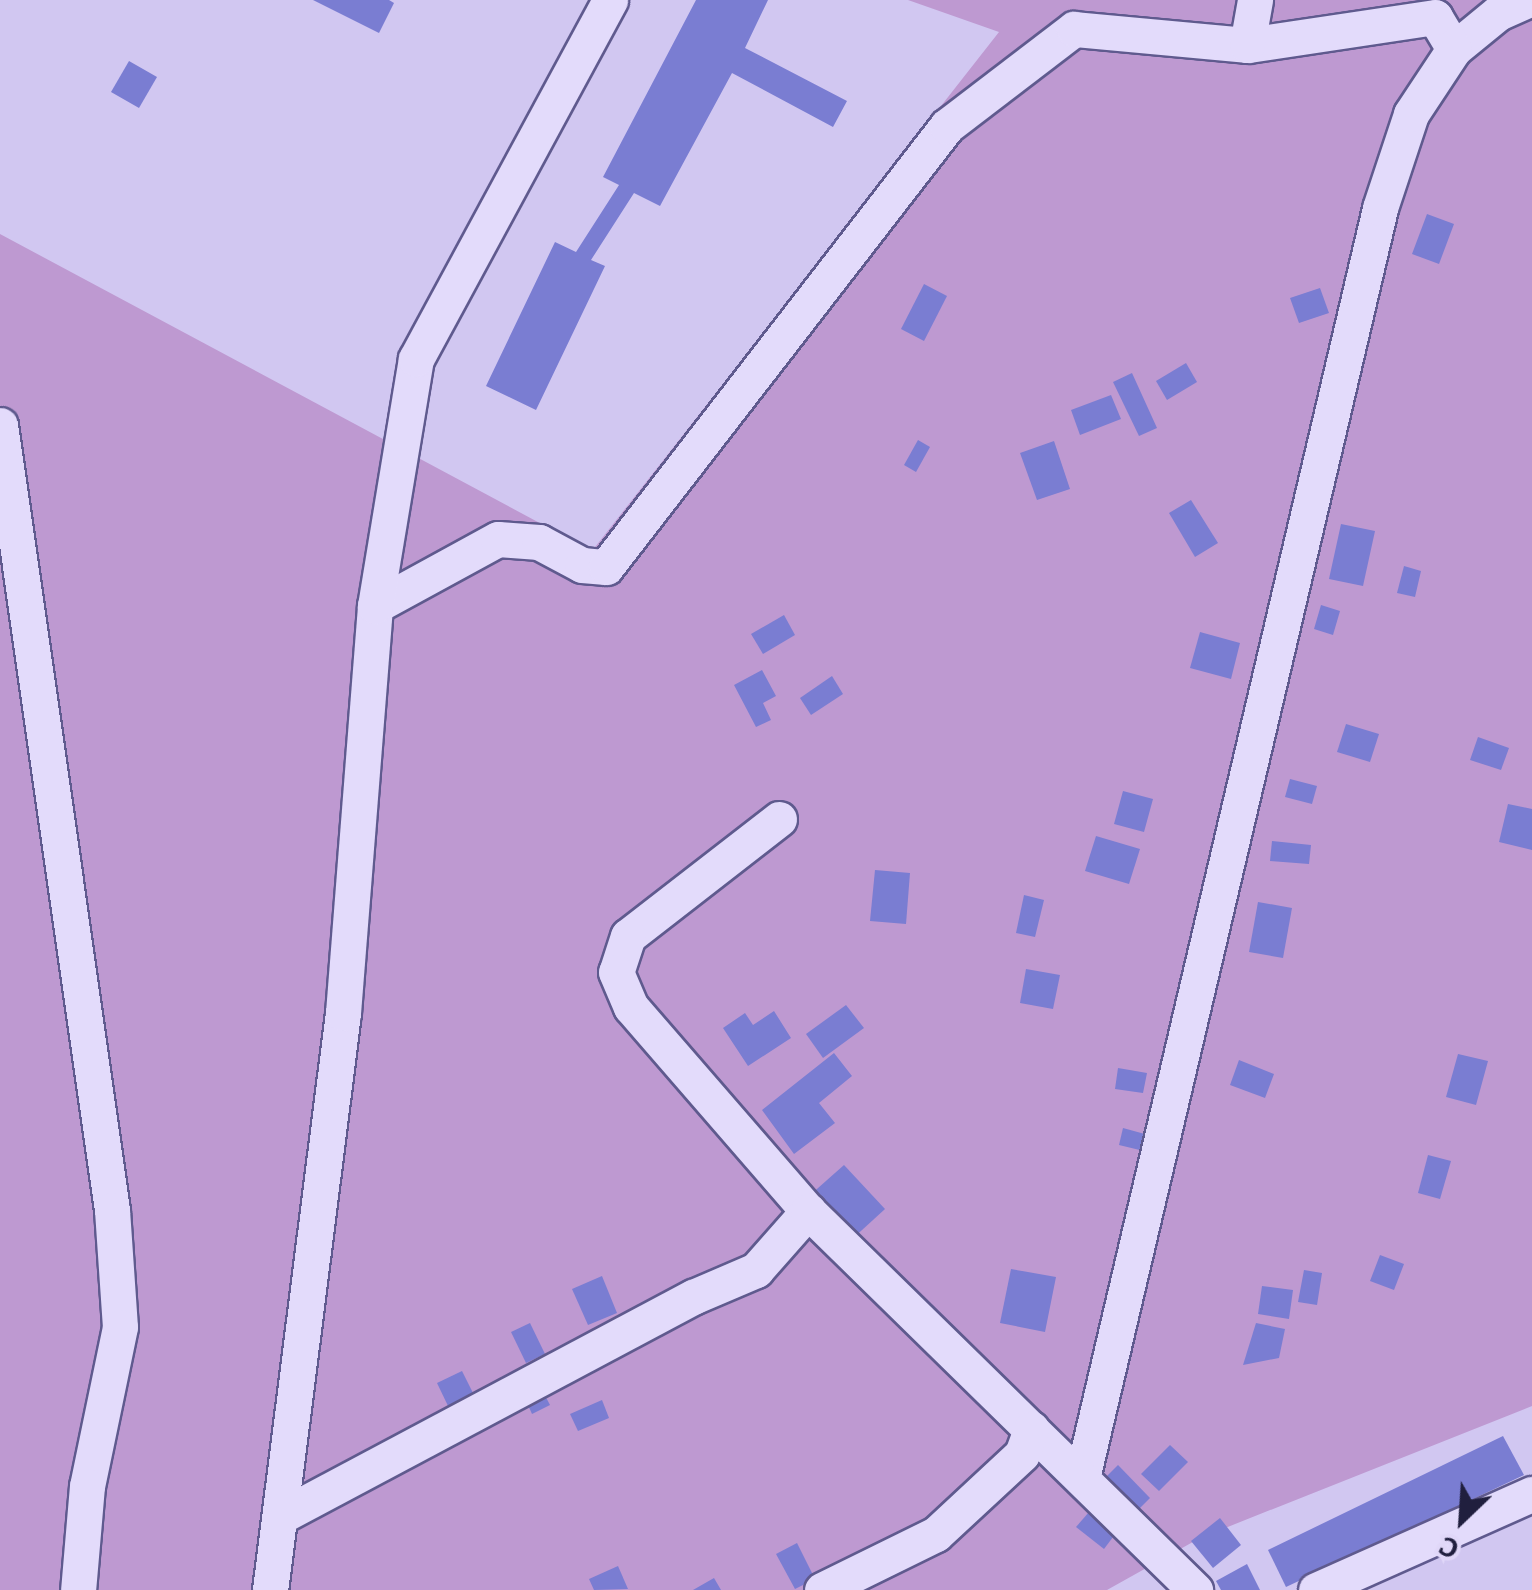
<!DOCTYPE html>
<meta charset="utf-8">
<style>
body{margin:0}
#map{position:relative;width:1532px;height:1590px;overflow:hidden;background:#d1c7f1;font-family:Bitter,serif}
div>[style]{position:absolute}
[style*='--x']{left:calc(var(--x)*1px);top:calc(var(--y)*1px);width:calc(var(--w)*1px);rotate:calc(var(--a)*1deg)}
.green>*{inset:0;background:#be99d1}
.building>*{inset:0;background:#7a7dd2}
.roads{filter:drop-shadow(2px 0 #5f5a8e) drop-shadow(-2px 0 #5f5a8e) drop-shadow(0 2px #5f5a8e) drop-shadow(0 -2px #5f5a8e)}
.minor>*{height:35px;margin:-17.5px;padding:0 17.5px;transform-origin:17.5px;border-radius:17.5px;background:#e3dbfb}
span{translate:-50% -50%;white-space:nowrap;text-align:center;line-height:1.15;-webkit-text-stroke:8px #e0d7f8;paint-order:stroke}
.north{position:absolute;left:1412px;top:1470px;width:100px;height:100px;-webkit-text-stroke:8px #e0d7f8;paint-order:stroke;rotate:205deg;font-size:28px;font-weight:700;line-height:40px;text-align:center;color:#201f3e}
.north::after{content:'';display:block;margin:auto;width:35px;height:45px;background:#201f3e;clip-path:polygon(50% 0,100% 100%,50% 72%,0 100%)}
</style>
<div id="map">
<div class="green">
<i style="clip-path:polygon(908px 0,1532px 0,1532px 1406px,1200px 1538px,1107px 1590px,0 1590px,0 234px,592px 551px,999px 32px)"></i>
</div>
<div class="building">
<i style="clip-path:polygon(313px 0,389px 0,394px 3px,379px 33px)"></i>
<i style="clip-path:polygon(696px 0,768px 0,745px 48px,847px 101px,833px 127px,732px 73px,660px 206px,634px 193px,591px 260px,605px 266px,536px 410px,486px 386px,555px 242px,576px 252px,619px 185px,603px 177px)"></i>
<i style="clip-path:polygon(129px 61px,157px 77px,139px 108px,111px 92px)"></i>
<i style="clip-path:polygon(1427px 214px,1454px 224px,1439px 264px,1412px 254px)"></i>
<i style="clip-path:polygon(924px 284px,947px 296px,924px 341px,901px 329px)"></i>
<i style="clip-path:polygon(1320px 288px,1329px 313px,1299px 323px,1290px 298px)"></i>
<i style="clip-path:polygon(1186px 363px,1197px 382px,1167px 400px,1156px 381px)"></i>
<i style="clip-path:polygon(1132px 373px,1157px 428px,1139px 436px,1113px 382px)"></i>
<i style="clip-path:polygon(1111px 395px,1121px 419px,1080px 435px,1071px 410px)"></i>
<i style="clip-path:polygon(918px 440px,930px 447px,916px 472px,904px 465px)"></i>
<i style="clip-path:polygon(1054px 441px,1070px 489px,1037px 500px,1020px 453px)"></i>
<i style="clip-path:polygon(1191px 500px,1218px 543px,1195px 557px,1169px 513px)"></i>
<i style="clip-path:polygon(1341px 524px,1375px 531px,1363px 586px,1329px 579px)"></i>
<i style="clip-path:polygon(1404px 566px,1421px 571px,1415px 597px,1397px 593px)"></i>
<i style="clip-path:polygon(1321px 605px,1340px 611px,1333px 635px,1314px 629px)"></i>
<i style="clip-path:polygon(784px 615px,795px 635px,763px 654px,751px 634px)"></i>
<i style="clip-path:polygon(1200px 632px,1240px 643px,1231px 679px,1190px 668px)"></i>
<i style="clip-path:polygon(762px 670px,776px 696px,763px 703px,771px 720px,756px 727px,734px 685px)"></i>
<i style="clip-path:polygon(832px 676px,843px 694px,811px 715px,800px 698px)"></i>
<i style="clip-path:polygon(1346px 724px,1379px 734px,1370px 762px,1337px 752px)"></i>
<i style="clip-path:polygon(1478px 737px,1509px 748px,1501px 770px,1470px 760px)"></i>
<i style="clip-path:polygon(1290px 779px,1317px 786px,1312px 804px,1285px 797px)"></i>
<i style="clip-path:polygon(1123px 791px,1153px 799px,1144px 832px,1114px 824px)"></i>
<i style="clip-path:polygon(1508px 804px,1532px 809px,1532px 850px,1499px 842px)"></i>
<i style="clip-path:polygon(1096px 836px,1140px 849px,1129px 884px,1085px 871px)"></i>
<i style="clip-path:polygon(1272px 841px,1311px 845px,1309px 864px,1270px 861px)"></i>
<i style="clip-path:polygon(875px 870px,910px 873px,906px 924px,870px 921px)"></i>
<i style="clip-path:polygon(1024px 895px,1044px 900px,1035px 937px,1016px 933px)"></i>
<i style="clip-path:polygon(1258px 902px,1292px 908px,1283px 958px,1249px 952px)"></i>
<i style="clip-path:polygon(1026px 969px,1060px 975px,1053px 1009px,1020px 1003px)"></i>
<i style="clip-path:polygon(846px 1005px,864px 1028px,823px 1058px,806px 1034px)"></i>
<i style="clip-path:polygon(774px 1011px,791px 1038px,748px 1066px,723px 1028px,745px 1013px,753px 1025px)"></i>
<i style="clip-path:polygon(834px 1053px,852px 1076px,819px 1103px,835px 1123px,794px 1154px,762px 1110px)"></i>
<i style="clip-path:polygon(1458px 1054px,1488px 1061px,1476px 1105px,1446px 1097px)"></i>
<i style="clip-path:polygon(1239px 1060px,1274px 1074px,1265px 1098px,1230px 1085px)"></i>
<i style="clip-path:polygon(1118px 1068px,1147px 1073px,1143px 1093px,1115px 1089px)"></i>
<i style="clip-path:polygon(1123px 1128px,1152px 1136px,1148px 1152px,1119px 1145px)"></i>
<i style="clip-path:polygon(1428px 1155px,1451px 1161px,1440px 1199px,1418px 1193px)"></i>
<i style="clip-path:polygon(844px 1165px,885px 1209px,850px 1241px,809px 1196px)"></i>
<i style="clip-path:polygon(1380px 1255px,1404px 1264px,1394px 1290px,1370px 1281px)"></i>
<i style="clip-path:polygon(1011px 1269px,1056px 1277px,1045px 1332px,1000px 1323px)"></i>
<i style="clip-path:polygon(1304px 1270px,1322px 1273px,1317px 1305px,1298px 1302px)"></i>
<i style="clip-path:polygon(602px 1276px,617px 1313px,588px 1325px,572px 1289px)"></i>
<i style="clip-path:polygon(1262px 1286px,1293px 1290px,1289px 1319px,1258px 1314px)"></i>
<i style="clip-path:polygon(530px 1323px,545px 1354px,526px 1363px,511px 1332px)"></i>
<i style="clip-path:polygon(1256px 1323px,1285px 1329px,1279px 1358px,1243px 1365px)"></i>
<i style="clip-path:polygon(462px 1371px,474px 1395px,449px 1408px,437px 1383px)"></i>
<i style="clip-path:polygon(541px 1388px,550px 1405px,532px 1414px,524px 1396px)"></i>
<i style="clip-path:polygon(602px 1400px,609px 1418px,578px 1431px,570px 1414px)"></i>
<i style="clip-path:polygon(1503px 1436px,1524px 1475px,1286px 1587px,1268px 1550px)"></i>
<i style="clip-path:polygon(1170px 1445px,1188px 1462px,1159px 1491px,1141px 1474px)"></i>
<i style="clip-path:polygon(1118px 1465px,1150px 1498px,1136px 1512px,1104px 1479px)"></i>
<i style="clip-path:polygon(1089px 1512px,1116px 1533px,1104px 1549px,1076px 1527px)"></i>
<i style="clip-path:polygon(1220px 1518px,1241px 1545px,1213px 1568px,1191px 1541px)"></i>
<i style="clip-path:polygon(797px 1543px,815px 1579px,795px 1589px,776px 1554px)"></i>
<i style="clip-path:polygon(1247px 1564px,1260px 1590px,1221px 1590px,1216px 1581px)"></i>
<i style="clip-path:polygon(618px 1566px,628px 1589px,594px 1590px,589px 1579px)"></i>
<i style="clip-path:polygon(714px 1578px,721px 1590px,693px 1590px)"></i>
</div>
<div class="roads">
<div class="minor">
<i style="--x:1454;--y:49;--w:57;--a:-39.3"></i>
<i style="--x:1498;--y:13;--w:32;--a:-24"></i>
<i style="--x:0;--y:425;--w:793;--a:81.88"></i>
<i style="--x:112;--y:1210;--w:117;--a:86.1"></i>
<i style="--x:120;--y:1327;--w:162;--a:101.7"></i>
<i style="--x:87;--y:1486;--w:104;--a:94.9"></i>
<i style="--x:375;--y:606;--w:140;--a:-28.6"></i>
<i style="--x:498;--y:539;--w:41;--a:4.2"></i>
<i style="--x:539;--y:542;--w:49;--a:28.1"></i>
<i style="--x:582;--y:565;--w:24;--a:5"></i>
<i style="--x:606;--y:567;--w:557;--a:-52.29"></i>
<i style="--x:947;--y:126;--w:160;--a:-37.4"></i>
<i style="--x:1074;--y:29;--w:174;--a:5.3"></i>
<i style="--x:779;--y:819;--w:191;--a:142.2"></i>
<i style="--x:628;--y:936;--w:38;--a:108"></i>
<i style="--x:616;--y:972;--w:38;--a:67"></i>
<i style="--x:631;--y:1007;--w:270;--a:49.1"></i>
<i style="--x:1082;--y:1478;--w:1304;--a:-76.79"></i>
<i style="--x:1380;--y:208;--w:99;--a:-71.7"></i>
<i style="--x:1411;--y:114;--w:78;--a:-56.5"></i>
<i style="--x:1454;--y:49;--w:37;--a:-121"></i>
<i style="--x:1435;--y:17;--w:190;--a:171.5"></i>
<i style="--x:1247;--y:45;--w:46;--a:-79.9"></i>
<i style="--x:281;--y:1516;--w:467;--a:-28"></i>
<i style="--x:693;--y:1297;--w:69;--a:-23.2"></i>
<i style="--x:756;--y:1270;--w:79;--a:-48.6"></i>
<i style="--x:808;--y:1211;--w:542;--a:44.4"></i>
<i style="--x:270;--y:1590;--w:582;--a:-82.79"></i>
<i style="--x:343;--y:1013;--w:408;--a:-85.5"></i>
<i style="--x:375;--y:606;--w:250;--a:-80.6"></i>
<i style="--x:416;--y:359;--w:408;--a:-61.6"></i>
<i style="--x:822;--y:1590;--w:127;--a:-26.2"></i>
<i style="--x:936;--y:1534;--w:117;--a:-42.9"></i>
<i style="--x:1022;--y:1454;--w:27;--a:-70"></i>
<i style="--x:1316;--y:1590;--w:236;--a:-24"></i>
</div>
</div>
<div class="north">С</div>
</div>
